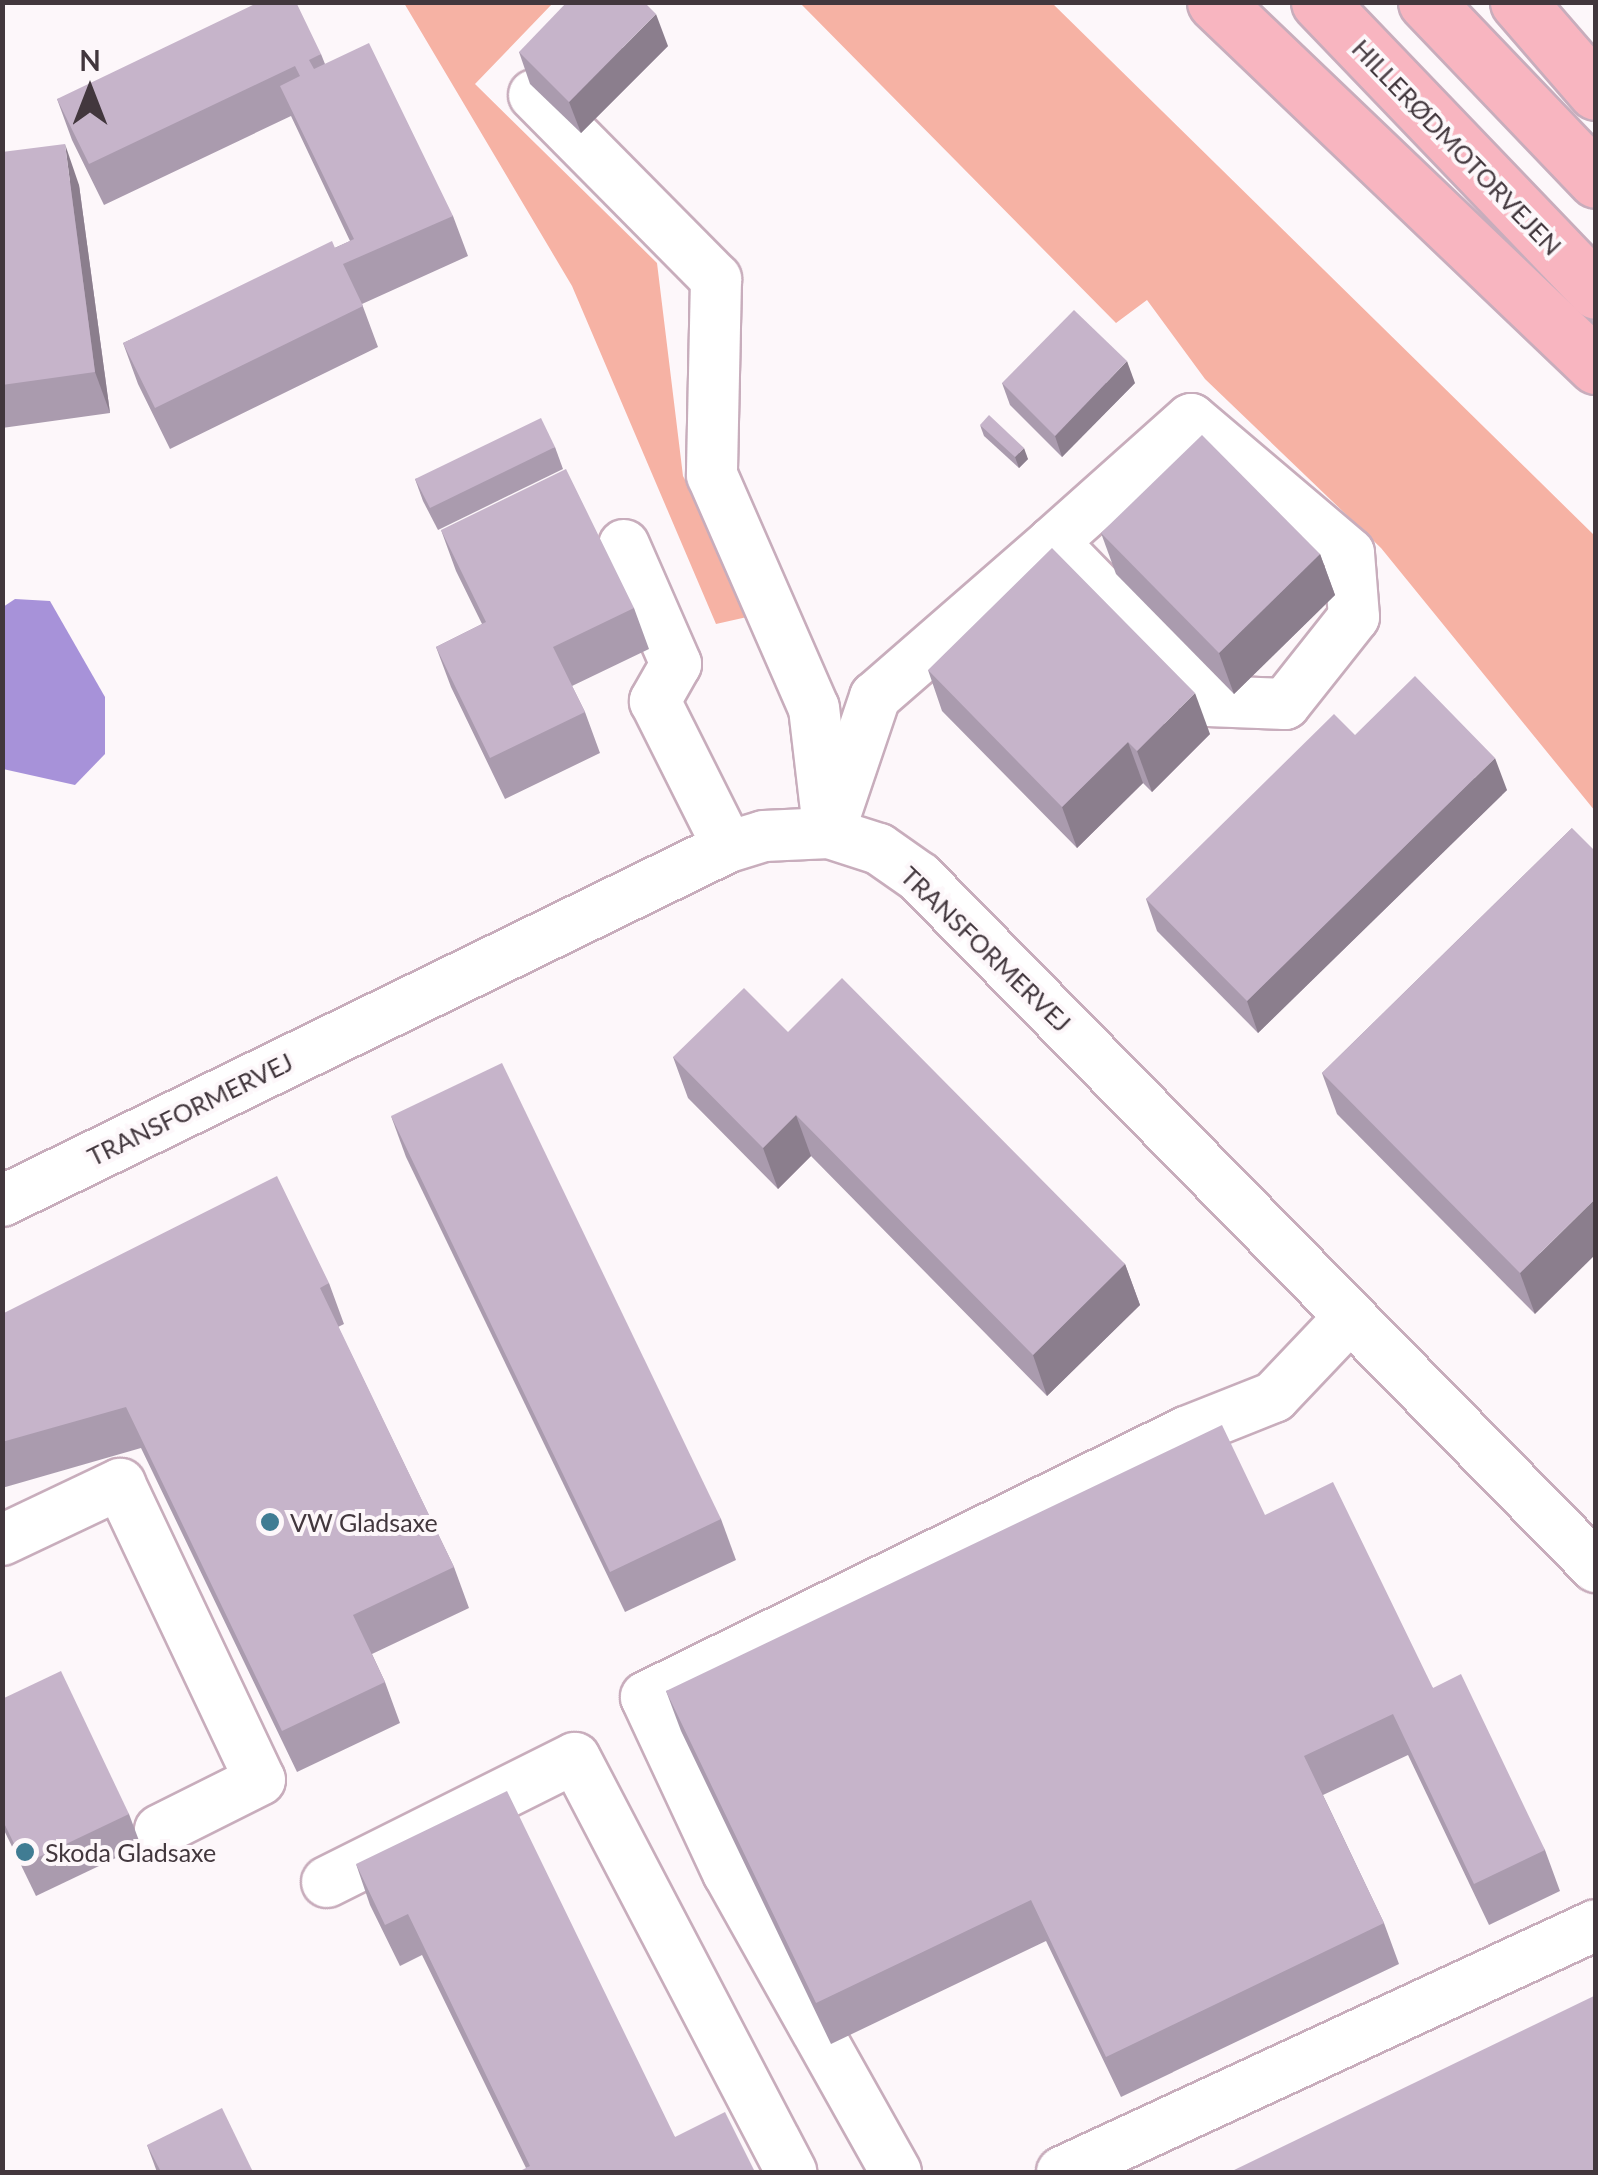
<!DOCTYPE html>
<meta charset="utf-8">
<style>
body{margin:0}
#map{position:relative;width:1598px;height:2175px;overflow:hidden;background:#fdf7fa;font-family:Lato,sans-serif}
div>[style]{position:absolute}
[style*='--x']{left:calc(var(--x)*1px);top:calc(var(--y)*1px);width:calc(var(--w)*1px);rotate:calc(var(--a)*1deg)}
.forest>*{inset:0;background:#f6b2a4}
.water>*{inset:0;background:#a792d9}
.roads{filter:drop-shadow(2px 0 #c8adbc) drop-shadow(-2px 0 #c8adbc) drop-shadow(0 2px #c8adbc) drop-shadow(0 -2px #c8adbc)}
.minor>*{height:50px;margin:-25px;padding:0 25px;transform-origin:25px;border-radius:25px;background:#fff}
.highway>*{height:55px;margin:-27.5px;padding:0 27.5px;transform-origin:27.5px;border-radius:27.5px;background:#f8b5c0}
.wall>*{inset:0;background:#aa9bae}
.shaded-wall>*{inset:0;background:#8b7e8d}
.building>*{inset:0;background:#c6b4ca}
.dots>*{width:28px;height:28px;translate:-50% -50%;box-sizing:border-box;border:5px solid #fdf7fa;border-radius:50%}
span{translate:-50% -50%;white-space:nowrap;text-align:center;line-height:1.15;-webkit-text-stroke:8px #fdf7fa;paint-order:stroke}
.street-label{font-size:25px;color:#42373d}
.poi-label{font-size:25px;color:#42373d}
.left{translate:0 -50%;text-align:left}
.frame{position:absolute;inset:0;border:5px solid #42373d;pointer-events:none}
.north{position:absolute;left:40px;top:40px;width:100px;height:100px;-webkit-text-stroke:8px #fdf7fa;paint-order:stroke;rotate:0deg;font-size:28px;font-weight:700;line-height:40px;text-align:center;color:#42373d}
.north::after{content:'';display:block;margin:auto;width:35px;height:45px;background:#42373d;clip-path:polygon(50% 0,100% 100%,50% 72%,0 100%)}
</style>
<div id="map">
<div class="forest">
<i style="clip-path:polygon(404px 3px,553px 3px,475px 84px,657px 263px,683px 476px,756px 615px,716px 624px,572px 286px)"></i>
<i style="clip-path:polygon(800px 3px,1052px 3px,1595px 536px,1595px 811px,1381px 548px,1205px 379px,1147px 300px,1116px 323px)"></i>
</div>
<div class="water">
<i style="clip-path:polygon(15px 599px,50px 601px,105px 697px,105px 754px,75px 785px,3px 769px,3px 607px)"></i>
</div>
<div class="roads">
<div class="minor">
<i style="--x:534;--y:95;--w:259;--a:45.3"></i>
<i style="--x:716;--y:279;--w:196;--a:91.2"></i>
<i style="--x:712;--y:475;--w:254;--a:66.4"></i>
<i style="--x:814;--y:708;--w:111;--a:83.3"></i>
<i style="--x:624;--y:545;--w:130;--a:66.4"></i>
<i style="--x:676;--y:664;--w:43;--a:119.6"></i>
<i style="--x:655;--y:701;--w:163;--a:63.4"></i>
<i style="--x:829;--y:833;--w:144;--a:-71.3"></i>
<i style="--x:875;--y:697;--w:236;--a:-41"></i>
<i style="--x:1053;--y:542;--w:222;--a:45.7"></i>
<i style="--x:1208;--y:701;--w:77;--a:2.2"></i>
<i style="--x:1285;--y:704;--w:111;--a:-51.6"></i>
<i style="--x:1354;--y:617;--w:64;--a:-94.5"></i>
<i style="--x:1349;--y:553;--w:207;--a:-139.7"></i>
<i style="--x:1191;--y:419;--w:185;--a:138.3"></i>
<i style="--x:2;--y:1201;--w:808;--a:-25.99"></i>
<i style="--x:728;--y:847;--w:38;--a:-17"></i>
<i style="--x:764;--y:836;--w:65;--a:-2.6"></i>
<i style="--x:829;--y:833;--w:52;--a:17.7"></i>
<i style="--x:879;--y:849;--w:49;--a:35"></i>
<i style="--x:919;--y:877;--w:967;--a:45.54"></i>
<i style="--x:2;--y:1540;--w:131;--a:-25.4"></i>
<i style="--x:120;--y:1484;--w:327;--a:64.7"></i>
<i style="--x:260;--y:1780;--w:112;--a:153.4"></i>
<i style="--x:327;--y:1882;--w:277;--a:-26.6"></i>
<i style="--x:575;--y:1758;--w:467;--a:62.4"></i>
<i style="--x:896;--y:2172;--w:343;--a:-119.3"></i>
<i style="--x:728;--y:1873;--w:194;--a:-115"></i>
<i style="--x:646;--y:1697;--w:602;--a:-26.14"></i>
<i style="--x:1186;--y:1432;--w:95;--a:-21.7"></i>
<i style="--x:1274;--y:1397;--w:110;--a:-46.5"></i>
<i style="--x:1062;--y:2172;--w:588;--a:-24.82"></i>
</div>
<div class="highway">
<i style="--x:1215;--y:2;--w:527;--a:43.69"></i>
<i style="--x:1319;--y:2;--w:400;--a:46.2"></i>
<i style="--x:1426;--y:2;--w:246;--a:46.3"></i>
<i style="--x:1518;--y:2;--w:119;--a:49.1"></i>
</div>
</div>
<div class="wall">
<i style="clip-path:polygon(668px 46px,581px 133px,530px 84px,519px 52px)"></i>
<i style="clip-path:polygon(321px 54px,325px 64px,453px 216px,468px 256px,362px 304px,378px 347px,170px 449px,138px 384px,123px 343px,350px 241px,291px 116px,104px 205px,72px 140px,57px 99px)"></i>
<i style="clip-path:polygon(2px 152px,79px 185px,110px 413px,2px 428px)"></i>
<i style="clip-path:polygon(1002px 383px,1135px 383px,1062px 457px,1010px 405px)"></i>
<i style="clip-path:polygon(980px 425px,1028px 459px,1019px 468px,984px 436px)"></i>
<i style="clip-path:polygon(555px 447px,563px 469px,438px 530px,423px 501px,415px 479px)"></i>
<i style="clip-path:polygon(441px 530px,634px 608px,649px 649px,572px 686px,585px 712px,600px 753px,505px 799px,451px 687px,436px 647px,482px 624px,456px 571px)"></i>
<i style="clip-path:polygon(1101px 533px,1320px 554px,1335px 595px,1234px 694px,1116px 574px)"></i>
<i style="clip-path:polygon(928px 670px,1210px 734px,1152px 792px,1143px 783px,1077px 848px,942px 711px)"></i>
<i style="clip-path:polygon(1355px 735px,1507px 790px,1258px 1033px,1157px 931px,1146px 899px)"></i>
<i style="clip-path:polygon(1572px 828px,1535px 1314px,1337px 1114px,1322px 1073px)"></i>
<i style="clip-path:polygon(788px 1032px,1125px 1264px,1140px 1305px,1047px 1396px,811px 1156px,778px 1189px,688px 1098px,673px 1057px)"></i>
<i style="clip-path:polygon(391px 1116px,721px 1519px,736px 1560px,625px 1612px,406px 1157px)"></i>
<i style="clip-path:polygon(329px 1283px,344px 1324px,338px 1327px,454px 1567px,469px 1608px,372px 1654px,385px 1682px,400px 1723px,297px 1772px,141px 1448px,2px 1488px,2px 1314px)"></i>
<i style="clip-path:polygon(1265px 1515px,1433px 1688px,1545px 1850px,1560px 1891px,1489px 1925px,1408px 1755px,1323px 1795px,1384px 1923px,1399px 1964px,1121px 2097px,1046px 1941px,831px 2044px,681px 1731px,666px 1691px)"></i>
<i style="clip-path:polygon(2px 1699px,129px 1814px,141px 1846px,36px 1896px,2px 1826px)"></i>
<i style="clip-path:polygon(356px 1864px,675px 2137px,526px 2168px,422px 1955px,400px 1966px,370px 1905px)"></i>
<i style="clip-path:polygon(147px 2145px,253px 2172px,157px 2172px)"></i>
</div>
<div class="shaded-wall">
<i style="clip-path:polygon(656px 14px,668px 46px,581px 133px,569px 102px)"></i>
<i style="clip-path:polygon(65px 144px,79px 185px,110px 413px,95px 372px)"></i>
<i style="clip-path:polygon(1127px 361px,1135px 383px,1062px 457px,1055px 436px)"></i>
<i style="clip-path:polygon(1024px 448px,1028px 459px,1019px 468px,1015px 457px)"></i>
<i style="clip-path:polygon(1320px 554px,1335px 595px,1234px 694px,1219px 653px)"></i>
<i style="clip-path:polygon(1195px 693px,1210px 734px,1152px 792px,1137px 751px)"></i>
<i style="clip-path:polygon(1128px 742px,1143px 783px,1077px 848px,1062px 807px)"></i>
<i style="clip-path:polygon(1495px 758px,1507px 790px,1258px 1033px,1247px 1001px)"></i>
<i style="clip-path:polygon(796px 1115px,811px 1156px,778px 1189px,763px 1148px)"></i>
<i style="clip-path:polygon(1596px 1198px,1596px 1254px,1535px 1314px,1520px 1273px)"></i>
<i style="clip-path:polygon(1125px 1264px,1140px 1305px,1047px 1396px,1033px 1355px)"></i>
</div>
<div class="building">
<i style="clip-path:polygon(259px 2px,296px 2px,321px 54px,309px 60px,314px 69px,369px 43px,453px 216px,343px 264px,363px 306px,155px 408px,123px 343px,332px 241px,335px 248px,354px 239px,280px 86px,300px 76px,295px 66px,89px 164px,57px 99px)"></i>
<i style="clip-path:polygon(567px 2px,644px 2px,656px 14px,569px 102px,519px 52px)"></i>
<i style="clip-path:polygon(65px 144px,95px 372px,2px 385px,2px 152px)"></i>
<i style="clip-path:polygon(1074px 310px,1127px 361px,1055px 436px,1002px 383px)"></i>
<i style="clip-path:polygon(989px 415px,1024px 448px,1015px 457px,980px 425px)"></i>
<i style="clip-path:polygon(541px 418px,555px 447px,430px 508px,415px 479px)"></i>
<i style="clip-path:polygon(1202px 435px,1320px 554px,1219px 653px,1101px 533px)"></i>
<i style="clip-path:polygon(566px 469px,634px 608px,553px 647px,585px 712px,490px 758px,436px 647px,486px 622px,441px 530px)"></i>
<i style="clip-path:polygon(1052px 548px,1195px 693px,1137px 751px,1128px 742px,1062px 807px,928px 670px)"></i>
<i style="clip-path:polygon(1415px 676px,1495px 758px,1247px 1001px,1146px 899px,1334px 714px,1355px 735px)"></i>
<i style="clip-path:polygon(1572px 828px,1596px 852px,1596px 1198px,1520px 1273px,1322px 1073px)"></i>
<i style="clip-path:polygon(842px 978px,1125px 1264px,1033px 1355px,796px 1115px,763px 1148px,673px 1057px,744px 988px,788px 1032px)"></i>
<i style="clip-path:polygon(502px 1063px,721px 1519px,610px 1572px,391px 1116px)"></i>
<i style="clip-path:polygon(277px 1176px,329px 1283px,320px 1288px,454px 1567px,353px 1615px,385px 1682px,282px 1731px,126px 1407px,2px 1442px,2px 1314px)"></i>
<i style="clip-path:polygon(1222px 1425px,1265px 1515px,1333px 1482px,1433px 1688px,1461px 1674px,1545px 1850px,1474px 1884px,1393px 1714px,1304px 1756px,1384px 1923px,1106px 2057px,1031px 1900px,816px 2003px,666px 1691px)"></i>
<i style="clip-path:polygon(61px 1671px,129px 1814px,24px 1864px,2px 1819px,2px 1699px)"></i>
<i style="clip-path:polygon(507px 1791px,675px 2137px,725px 2112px,755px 2172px,518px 2172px,530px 2166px,408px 1914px,385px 1925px,356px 1864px)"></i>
<i style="clip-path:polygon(1596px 1995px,1596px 2172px,1230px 2172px)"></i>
<i style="clip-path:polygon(222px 2108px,253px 2172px,161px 2172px,147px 2145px)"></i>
</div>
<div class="dots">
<i style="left:270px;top:1522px;background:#407c93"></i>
<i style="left:25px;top:1852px;background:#407c93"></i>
</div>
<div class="street-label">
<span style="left:1457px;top:147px;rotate:46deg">HILLERØDMOTORVEJEN</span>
<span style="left:986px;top:949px;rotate:44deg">TRANSFORMERVEJ</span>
<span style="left:190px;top:1109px;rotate:-26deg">TRANSFORMERVEJ</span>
</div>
<div class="poi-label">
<span class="left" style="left:290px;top:1522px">VW Gladsaxe</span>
<span class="left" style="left:45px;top:1852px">Skoda Gladsaxe</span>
</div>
<div class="frame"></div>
<div class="north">N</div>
</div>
